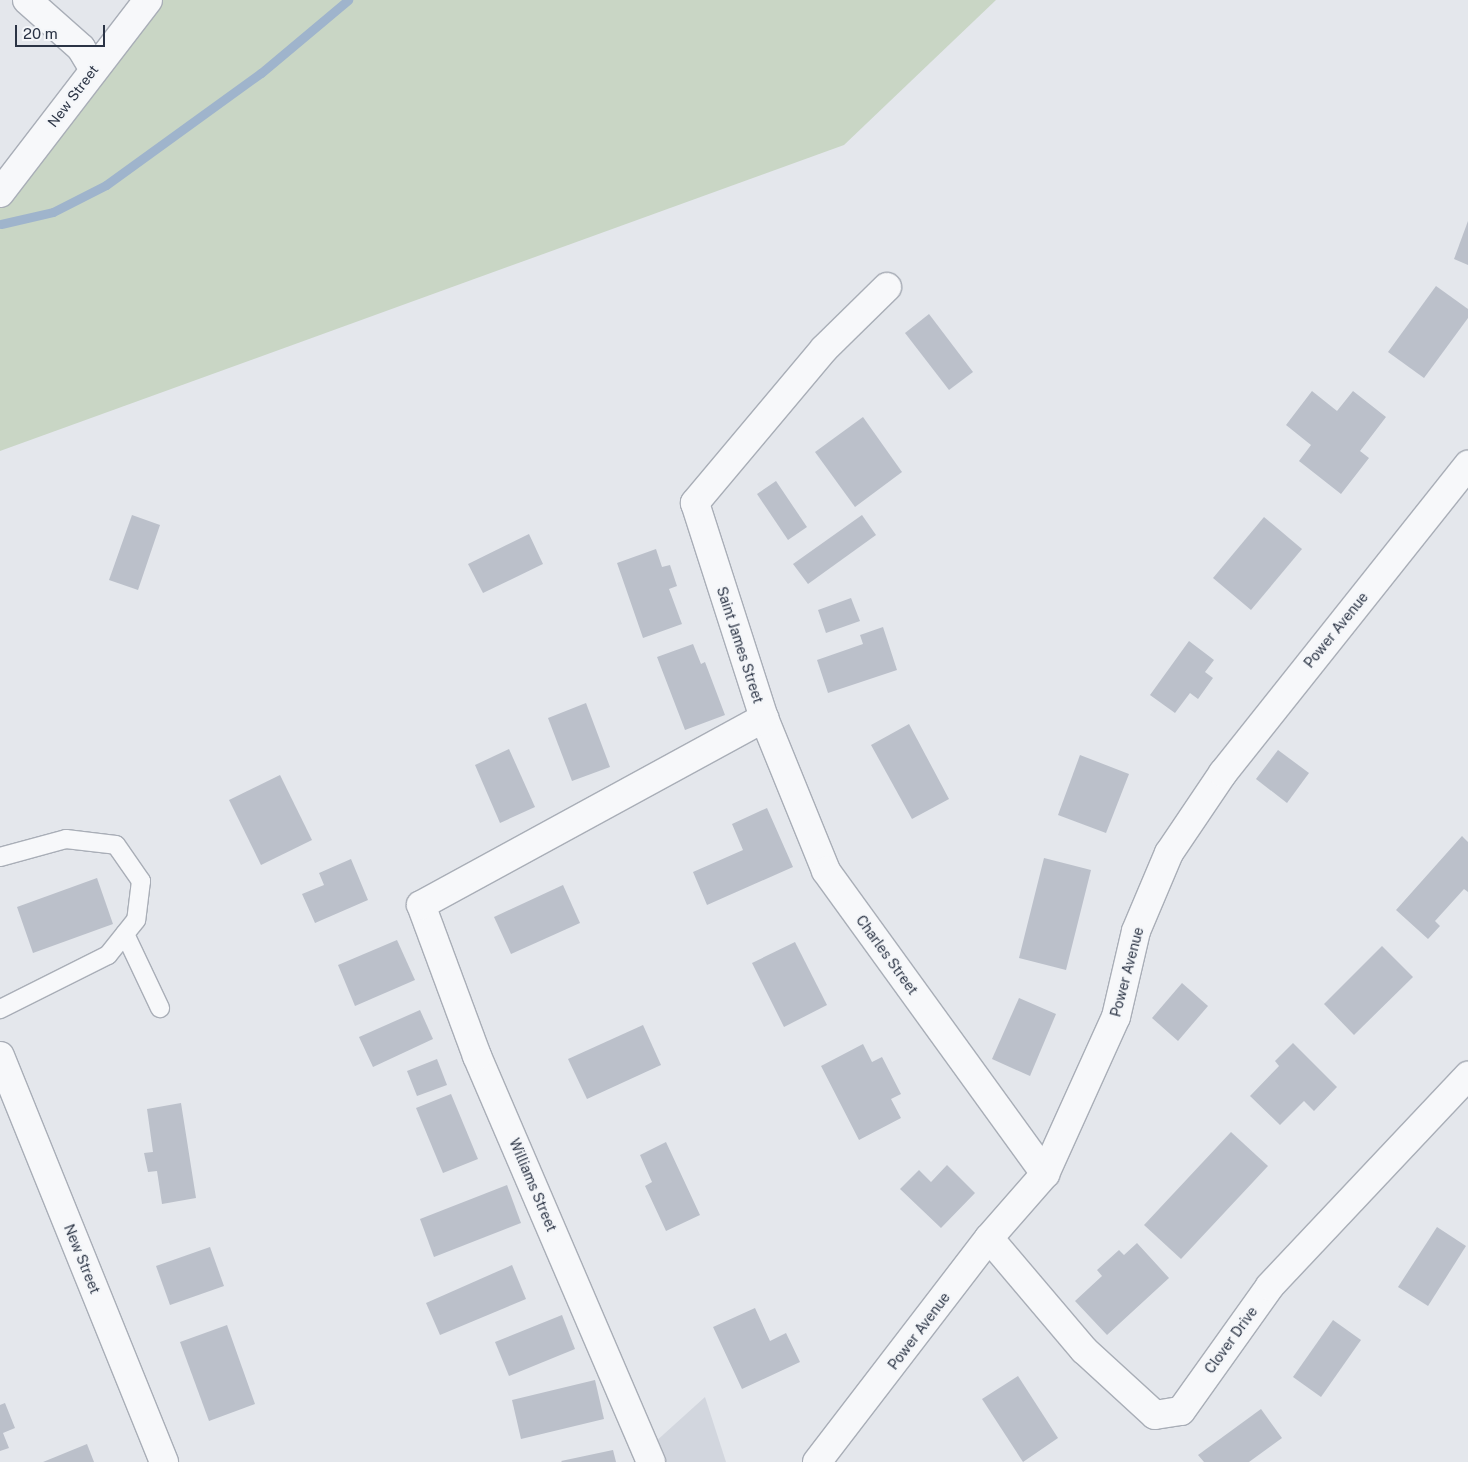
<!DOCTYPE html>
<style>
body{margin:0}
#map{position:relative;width:1468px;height:1462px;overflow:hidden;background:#e4e7ec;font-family:"Public Sans",sans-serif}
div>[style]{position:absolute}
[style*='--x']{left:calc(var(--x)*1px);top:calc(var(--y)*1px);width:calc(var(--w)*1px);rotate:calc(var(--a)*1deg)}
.built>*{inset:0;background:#d2d6de}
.green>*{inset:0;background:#c9d6c5}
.stream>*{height:9px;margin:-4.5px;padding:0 4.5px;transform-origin:4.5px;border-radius:4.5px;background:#9fb4cc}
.building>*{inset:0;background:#bbc0ca}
.roads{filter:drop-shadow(1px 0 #a9aeb7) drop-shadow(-1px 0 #a9aeb7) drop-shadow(0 1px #a9aeb7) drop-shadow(0 -1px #a9aeb7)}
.lane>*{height:18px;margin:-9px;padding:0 9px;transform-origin:9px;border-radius:9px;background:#f7f8fa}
.street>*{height:28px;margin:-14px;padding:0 14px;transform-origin:14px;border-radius:14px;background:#f7f8fa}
span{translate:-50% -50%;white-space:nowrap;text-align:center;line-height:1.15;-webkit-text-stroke:4px #f4f6f9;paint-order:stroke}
.street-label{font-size:14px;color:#2b3445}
.scale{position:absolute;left:15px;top:25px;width:90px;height:22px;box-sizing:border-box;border:2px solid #2b3445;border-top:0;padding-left:6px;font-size:15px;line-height:18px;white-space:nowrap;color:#2b3445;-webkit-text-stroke:4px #f4f6f9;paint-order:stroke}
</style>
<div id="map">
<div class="built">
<i style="clip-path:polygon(705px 1397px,726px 1462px,633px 1462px)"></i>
</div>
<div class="green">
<i style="clip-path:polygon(139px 0,996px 0,844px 145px,0 451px,0 189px)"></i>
</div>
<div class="stream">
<i style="--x:1;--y:224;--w:53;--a:-13"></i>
<i style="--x:53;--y:212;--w:59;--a:-27"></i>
<i style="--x:106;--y:185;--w:191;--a:-35.9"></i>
<i style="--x:261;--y:73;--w:114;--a:-40"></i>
</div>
<div class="building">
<i style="clip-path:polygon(1468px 221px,1468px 265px,1454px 259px)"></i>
<i style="clip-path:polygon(1436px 286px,1468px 309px,1468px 318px,1424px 378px,1388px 352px)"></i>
<i style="clip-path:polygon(929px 314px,973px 372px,949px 390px,905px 333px)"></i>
<i style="clip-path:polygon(1312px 391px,1337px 411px,1353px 391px,1386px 417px,1360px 451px,1369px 458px,1341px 494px,1299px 461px,1311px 445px,1286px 425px)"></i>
<i style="clip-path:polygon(863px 417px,902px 472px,855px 507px,815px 452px)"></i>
<i style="clip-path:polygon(776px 481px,807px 527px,788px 540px,757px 494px)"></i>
<i style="clip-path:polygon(132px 515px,160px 525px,138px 590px,109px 580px)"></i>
<i style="clip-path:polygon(862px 515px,876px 535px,808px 584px,793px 564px)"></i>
<i style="clip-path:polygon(1264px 517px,1302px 549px,1251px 610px,1213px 578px)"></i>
<i style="clip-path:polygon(529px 534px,543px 564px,483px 593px,468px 564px)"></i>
<i style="clip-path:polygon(656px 549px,662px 567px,670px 565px,677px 586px,669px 589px,682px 624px,643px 638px,617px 563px)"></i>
<i style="clip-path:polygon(851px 598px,860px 621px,826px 633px,818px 610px)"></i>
<i style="clip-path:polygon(883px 627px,897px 670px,828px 693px,817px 660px,863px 644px,860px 635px)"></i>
<i style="clip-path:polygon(1189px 641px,1214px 660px,1205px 672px,1213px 678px,1198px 699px,1190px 693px,1175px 713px,1150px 695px)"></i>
<i style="clip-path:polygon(693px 644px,701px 664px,705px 662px,725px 715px,685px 730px,657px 657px)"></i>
<i style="clip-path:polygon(586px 703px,610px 767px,572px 781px,548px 718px)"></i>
<i style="clip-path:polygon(909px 724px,949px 799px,912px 819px,871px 745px)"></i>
<i style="clip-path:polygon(509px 749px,535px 807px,500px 823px,475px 765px)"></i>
<i style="clip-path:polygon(1278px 750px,1309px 773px,1287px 803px,1256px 779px)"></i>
<i style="clip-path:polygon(1080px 755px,1129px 774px,1106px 833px,1058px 815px)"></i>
<i style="clip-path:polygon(280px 775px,312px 840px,261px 865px,229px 800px)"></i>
<i style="clip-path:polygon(767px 808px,793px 867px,707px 905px,693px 872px,743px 850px,732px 824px)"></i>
<i style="clip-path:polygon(1462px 836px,1468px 842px,1468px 892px,1464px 889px,1435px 921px,1440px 926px,1428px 939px,1396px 910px)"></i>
<i style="clip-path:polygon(1044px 858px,1091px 870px,1066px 970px,1019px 958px)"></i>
<i style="clip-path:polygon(351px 859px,368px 900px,315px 923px,302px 894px,324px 885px,319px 873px)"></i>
<i style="clip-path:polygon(97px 878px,113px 924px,33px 953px,17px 907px)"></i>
<i style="clip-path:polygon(563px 885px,580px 923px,511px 954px,494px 917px)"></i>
<i style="clip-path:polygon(397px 940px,415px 980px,355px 1006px,338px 965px)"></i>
<i style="clip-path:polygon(795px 942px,827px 1005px,784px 1027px,752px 963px)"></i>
<i style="clip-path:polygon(1382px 946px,1413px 977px,1354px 1035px,1324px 1004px)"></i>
<i style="clip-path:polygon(1182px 983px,1208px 1006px,1178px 1041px,1152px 1018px)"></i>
<i style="clip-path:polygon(1019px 998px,1056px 1014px,1030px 1076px,992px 1059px)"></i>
<i style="clip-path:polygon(420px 1010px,433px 1039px,373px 1067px,359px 1037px)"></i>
<i style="clip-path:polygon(643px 1025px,661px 1065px,587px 1099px,568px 1059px)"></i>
<i style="clip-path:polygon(1293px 1043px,1337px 1087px,1314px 1111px,1304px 1101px,1280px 1125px,1250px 1096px,1279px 1066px,1275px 1061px)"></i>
<i style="clip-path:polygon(863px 1044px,872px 1062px,882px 1057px,901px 1094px,891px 1099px,901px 1118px,859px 1140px,821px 1066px)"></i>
<i style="clip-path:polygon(437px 1059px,447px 1085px,417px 1096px,407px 1071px)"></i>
<i style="clip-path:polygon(451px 1094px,478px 1159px,443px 1173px,416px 1108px)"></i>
<i style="clip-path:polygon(181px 1103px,196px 1198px,162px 1204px,157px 1171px,148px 1172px,144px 1153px,153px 1152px,147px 1109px)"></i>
<i style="clip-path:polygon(1231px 1132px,1268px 1166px,1181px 1259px,1144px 1225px)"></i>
<i style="clip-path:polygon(666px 1142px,700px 1215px,666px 1231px,645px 1186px,652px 1182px,640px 1155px)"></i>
<i style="clip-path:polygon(947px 1165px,975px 1193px,941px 1228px,900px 1189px,919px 1170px,931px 1182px)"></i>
<i style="clip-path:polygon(507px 1185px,521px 1223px,434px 1257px,420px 1219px)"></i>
<i style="clip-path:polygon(1437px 1227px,1466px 1246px,1428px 1306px,1398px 1287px)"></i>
<i style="clip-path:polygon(1137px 1243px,1169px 1278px,1107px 1335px,1075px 1301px,1102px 1276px,1097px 1270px,1119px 1250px,1124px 1255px)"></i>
<i style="clip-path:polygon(210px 1247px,224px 1286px,170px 1305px,156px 1266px)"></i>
<i style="clip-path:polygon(512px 1265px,526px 1299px,440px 1335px,426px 1303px)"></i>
<i style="clip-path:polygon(755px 1308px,770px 1341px,786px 1333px,800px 1362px,742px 1389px,713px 1327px)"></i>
<i style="clip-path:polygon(562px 1315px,575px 1349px,509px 1376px,495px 1342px)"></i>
<i style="clip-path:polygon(1333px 1320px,1361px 1340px,1321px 1397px,1293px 1377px)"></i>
<i style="clip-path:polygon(227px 1325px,255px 1404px,209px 1421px,180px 1342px)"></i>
<i style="clip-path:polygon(1018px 1376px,1058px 1438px,1023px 1462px,982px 1399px)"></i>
<i style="clip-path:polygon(595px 1380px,604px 1419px,521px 1439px,512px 1400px)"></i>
<i style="clip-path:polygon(5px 1403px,15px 1428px,3px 1433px,9px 1448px,0 1451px,0 1405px)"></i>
<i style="clip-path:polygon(1261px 1409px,1282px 1438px,1249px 1462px,1204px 1462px,1198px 1455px)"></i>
<i style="clip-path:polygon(87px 1444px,94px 1462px,43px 1462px)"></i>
<i style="clip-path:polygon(613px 1450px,616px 1462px,562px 1462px,561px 1461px)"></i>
</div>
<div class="roads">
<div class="lane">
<i style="--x:0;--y:857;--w:68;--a:-15.3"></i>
<i style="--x:66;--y:839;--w:50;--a:6.8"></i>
<i style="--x:116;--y:845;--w:44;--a:55.2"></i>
<i style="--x:141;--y:881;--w:39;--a:97"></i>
<i style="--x:136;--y:920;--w:45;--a:128.7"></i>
<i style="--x:108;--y:955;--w:121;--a:153.4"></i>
<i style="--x:125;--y:934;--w:82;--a:64.7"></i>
</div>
<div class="street">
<i style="--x:27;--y:0;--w:72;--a:41.6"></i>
<i style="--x:81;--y:48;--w:23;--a:59"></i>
<i style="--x:0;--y:193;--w:243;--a:-52.5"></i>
<i style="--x:887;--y:287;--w:88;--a:135.5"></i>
<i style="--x:824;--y:349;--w:201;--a:130"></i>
<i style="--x:695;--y:503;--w:226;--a:72.2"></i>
<i style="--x:764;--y:718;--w:165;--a:67.9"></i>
<i style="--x:826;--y:871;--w:374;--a:54.1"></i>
<i style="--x:0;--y:1056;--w:438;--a:68"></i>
<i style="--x:989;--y:1238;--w:147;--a:49.7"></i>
<i style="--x:1084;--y:1350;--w:96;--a:42.5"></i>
<i style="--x:1155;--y:1415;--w:26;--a:-9"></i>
<i style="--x:1181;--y:1411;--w:153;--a:-54.5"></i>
<i style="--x:1270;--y:1286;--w:289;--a:-46.7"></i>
<i style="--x:651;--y:1462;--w:442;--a:-113.2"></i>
<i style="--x:477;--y:1056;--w:161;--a:-110.3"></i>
<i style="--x:421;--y:905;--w:391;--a:-28.6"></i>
<i style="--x:817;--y:1462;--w:282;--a:-52.5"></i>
<i style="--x:989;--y:1238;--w:85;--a:-48.8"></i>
<i style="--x:1045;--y:1174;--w:172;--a:-65.7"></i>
<i style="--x:1116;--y:1017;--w:88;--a:-76.9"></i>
<i style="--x:1136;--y:931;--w:85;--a:-67.1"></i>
<i style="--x:1169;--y:853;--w:97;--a:-56"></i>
<i style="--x:1223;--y:773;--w:394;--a:-51.5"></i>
</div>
</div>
<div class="street-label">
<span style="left:73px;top:96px;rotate:-53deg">New Street</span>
<span style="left:1336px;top:630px;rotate:-51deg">Power Avenue</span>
<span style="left:740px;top:645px;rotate:72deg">Saint James Street</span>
<span style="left:887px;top:955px;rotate:54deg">Charles Street</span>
<span style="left:1127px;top:972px;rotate:-75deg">Power Avenue</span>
<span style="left:533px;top:1185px;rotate:67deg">Williams Street</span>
<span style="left:82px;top:1259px;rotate:68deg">New Street</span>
<span style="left:919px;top:1331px;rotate:-53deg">Power Avenue</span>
<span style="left:1231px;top:1340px;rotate:-54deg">Clover Drive</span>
</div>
<div class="scale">20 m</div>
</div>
